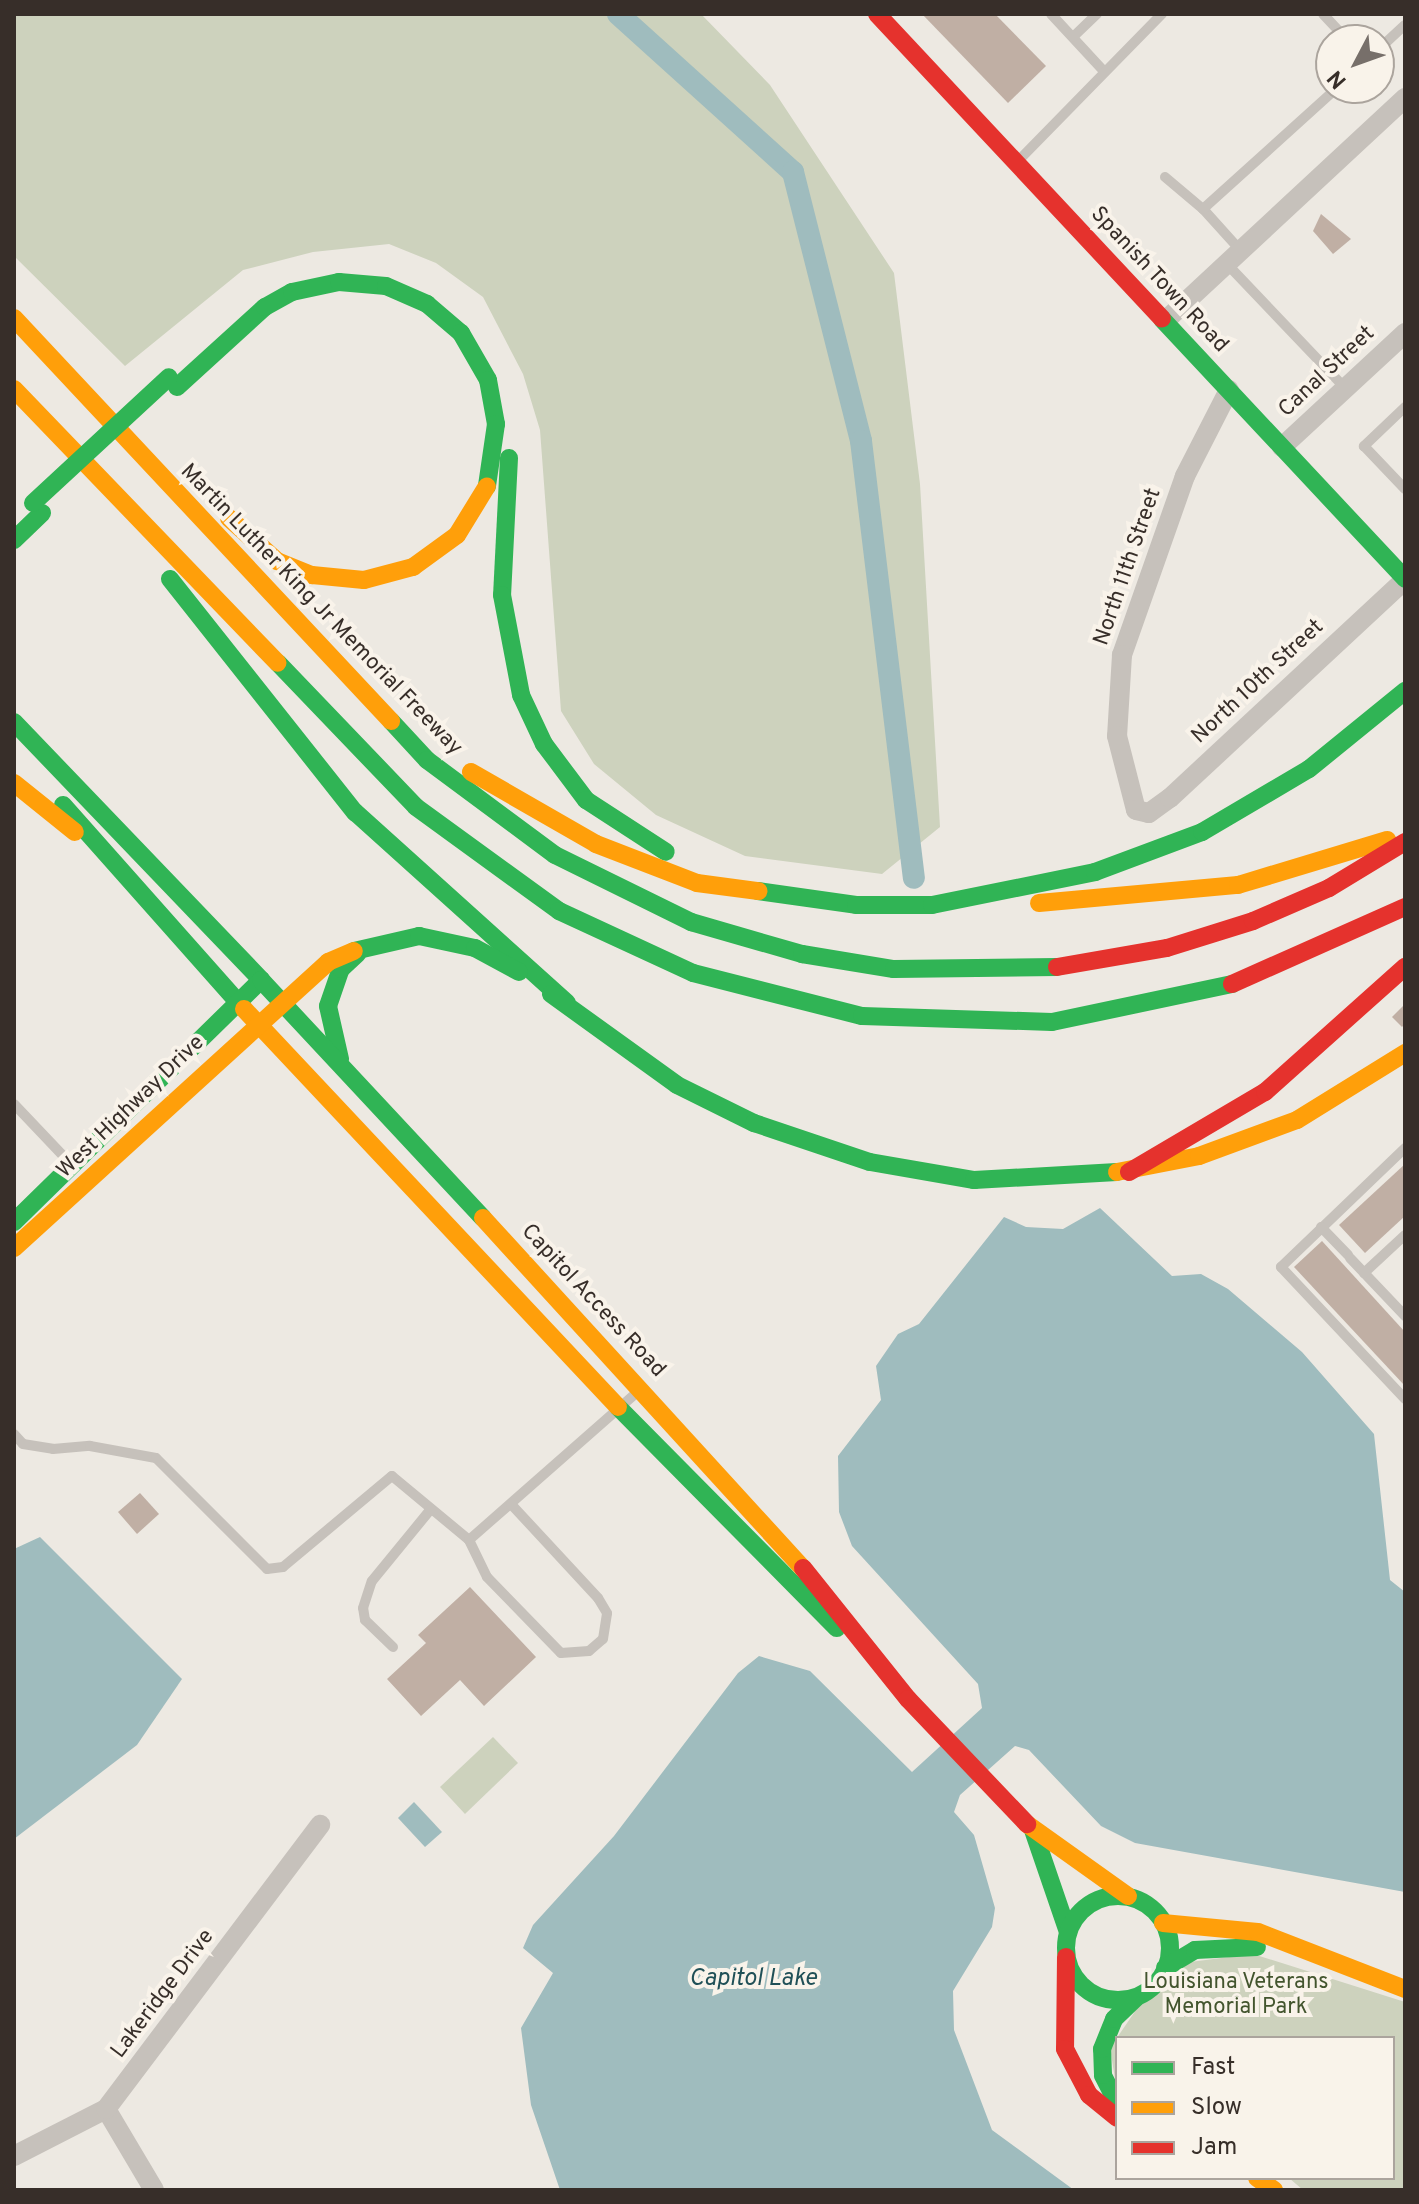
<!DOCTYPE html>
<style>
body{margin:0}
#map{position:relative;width:1419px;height:2204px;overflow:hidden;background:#ede9e2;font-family:Overpass,sans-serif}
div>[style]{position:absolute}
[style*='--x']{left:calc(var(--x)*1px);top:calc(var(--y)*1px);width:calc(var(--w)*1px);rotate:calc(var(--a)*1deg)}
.green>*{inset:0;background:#cdd2bd}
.water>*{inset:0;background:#9fbcbe}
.canal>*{height:22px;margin:-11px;padding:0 11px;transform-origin:11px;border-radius:11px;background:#9fbcbe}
.building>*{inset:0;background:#c0afa4}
.lane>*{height:10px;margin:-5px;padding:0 5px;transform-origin:5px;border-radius:5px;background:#c6c1bb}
.street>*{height:20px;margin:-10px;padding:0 10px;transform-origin:10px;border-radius:10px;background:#c6c1bb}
.fast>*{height:18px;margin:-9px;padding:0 9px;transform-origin:9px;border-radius:9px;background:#30b455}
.fast>.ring{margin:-9px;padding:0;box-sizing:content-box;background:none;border:18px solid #30b455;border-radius:50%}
.slow>*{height:18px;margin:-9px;padding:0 9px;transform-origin:9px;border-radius:9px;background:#ff9f0a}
.jam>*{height:18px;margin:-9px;padding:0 9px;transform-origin:9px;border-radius:9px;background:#e5322d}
.fast-bridge>*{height:18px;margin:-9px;padding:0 9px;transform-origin:9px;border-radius:9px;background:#30b455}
span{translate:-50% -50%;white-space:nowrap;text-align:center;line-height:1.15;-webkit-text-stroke:8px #f9f3ea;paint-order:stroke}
.street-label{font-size:22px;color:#372e29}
.park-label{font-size:22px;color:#43552e}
.water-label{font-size:24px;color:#205057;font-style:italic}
.frame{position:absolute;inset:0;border:16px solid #372e29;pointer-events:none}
.legend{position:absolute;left:1115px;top:2036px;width:280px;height:144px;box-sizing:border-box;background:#f9f3ea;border:2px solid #aba49d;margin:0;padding:10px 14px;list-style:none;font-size:24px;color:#372e29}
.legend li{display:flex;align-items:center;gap:16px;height:40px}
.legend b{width:40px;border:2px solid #aba49d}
.north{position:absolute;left:1315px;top:24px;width:80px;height:80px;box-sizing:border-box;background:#f9f3ea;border:2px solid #aba49d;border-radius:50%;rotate:229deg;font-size:22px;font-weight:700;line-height:32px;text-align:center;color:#372e29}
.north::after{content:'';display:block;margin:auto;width:28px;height:36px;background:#776f6a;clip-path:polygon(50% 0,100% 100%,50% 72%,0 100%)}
</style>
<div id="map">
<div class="green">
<i style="clip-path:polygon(14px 14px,701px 14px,770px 85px,894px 273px,920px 484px,940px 827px,882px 874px,745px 856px,656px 815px,594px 764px,561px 711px,540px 430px,523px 374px,483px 297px,436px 263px,389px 244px,313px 252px,243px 270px,125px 366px,14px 256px)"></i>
<i style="clip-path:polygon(493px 1737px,518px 1763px,465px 1814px,440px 1787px)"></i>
<i style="clip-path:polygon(1253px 1954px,1405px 2002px,1405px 2190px,1303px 2190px,1289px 2178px,1393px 2178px,1393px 2038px,1117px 2038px,1117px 2091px,1110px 2048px,1138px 2007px,1190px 1962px)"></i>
</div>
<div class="water">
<i style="clip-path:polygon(1100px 1208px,1172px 1276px,1201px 1274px,1228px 1289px,1302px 1352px,1374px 1434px,1390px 1580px,1405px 1592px,1405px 1892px,1135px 1843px,1101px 1826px,1029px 1750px,1015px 1746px,960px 1795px,954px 1812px,974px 1835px,995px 1908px,992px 1927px,953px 1991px,954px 2030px,992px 2130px,1074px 2190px,560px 2190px,531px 2105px,521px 2028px,553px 1973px,523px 1948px,533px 1925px,614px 1836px,738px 1673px,759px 1656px,810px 1671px,912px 1772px,982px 1708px,978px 1684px,852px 1546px,839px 1512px,838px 1456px,881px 1400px,876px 1366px,898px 1334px,919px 1324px,1004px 1217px,1026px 1227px,1063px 1229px)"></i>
<i style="clip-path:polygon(40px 1537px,182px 1679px,137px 1745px,14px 1839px,14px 1549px)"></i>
<i style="clip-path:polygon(414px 1802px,442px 1832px,425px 1847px,398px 1818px)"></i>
</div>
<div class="canal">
<i style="--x:618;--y:14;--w:236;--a:42.1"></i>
<i style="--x:793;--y:172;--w:277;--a:75.8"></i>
<i style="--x:861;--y:441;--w:440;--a:83.1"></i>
</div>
<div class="building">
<i style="clip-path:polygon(922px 14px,995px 14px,1046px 66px,1008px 103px)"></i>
<i style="clip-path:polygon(1321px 214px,1351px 239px,1333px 254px,1313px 231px)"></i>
<i style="clip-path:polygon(1405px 1004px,1405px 1024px,1402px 1027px,1392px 1017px)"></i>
<i style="clip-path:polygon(1405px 1164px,1405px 1216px,1365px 1253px,1339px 1225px)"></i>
<i style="clip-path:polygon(1322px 1241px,1405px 1332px,1405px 1386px,1294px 1267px)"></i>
<i style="clip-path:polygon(140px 1493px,159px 1514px,137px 1534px,118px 1512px)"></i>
<i style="clip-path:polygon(470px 1587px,536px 1657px,484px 1706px,460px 1680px,421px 1716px,387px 1679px,426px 1643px,418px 1635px)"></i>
</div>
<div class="lane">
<i style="--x:1051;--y:14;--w:75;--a:47.2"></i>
<i style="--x:1323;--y:14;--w:35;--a:47"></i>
<i style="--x:1073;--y:37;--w:33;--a:-44"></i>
<i style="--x:1379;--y:49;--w:35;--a:-43"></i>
<i style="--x:1018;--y:161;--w:206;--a:-45.6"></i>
<i style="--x:1165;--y:177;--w:50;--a:40.1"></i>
<i style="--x:1241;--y:251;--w:57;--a:-132.1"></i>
<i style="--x:1203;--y:209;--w:181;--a:-42.1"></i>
<i style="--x:1227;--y:264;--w:171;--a:46.4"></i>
<i style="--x:1405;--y:407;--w:57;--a:136.4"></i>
<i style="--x:1364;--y:446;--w:59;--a:46.4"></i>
<i style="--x:14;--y:1104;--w:81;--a:46.5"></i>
<i style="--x:1405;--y:1148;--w:172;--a:136.2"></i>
<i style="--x:1281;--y:1267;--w:181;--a:46.8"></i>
<i style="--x:1321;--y:1227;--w:39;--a:46"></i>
<i style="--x:1350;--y:1258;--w:80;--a:46.5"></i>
<i style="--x:1364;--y:1273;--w:56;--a:-42.8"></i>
<i style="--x:14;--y:1434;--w:13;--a:48"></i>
<i style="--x:23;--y:1444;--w:30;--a:9"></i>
<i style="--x:53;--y:1449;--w:37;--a:-5"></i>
<i style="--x:90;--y:1446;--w:67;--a:10.3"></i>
<i style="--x:156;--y:1458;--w:157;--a:45"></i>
<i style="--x:267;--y:1569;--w:16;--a:-7"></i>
<i style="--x:283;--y:1567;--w:142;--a:-39.9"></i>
<i style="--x:392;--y:1476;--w:100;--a:39.7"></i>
<i style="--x:469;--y:1540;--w:229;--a:-41.3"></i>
<i style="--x:469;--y:1540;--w:41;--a:64.1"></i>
<i style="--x:487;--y:1577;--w:106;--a:45.8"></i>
<i style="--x:561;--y:1653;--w:28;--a:-4"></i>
<i style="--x:589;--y:1651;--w:18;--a:-41"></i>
<i style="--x:603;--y:1639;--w:26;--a:-81"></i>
<i style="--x:607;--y:1613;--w:17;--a:-121"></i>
<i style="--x:598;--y:1598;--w:128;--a:-132.8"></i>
<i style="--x:393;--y:1647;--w:39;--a:-136"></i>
<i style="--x:365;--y:1620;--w:12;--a:-99"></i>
<i style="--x:363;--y:1608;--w:28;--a:-72"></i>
<i style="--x:372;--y:1581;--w:93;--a:-50.7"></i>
</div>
<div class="street">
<i style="--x:1165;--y:321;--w:328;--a:-42.9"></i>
<i style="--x:1229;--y:390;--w:97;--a:117.1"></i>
<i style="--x:1185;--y:476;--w:190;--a:109.4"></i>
<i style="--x:1122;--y:655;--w:81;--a:93.5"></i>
<i style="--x:1117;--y:736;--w:76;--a:75.6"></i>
<i style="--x:1136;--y:810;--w:13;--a:13"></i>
<i style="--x:1149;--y:813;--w:26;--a:-36"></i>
<i style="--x:1170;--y:798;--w:321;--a:-42.9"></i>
<i style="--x:1282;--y:447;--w:168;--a:-42.8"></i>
<i style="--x:106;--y:2109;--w:94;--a:59.3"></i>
<i style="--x:14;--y:2156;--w:103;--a:-27.1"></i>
<i style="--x:106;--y:2109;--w:356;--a:-53"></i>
</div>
<div class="fast">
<i style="--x:1162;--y:319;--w:356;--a:46.9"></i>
<i style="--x:177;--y:387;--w:119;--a:-42.3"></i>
<i style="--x:265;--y:307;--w:31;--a:-29"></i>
<i style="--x:292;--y:292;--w:48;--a:-12"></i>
<i style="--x:339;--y:282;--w:47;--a:4.9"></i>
<i style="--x:386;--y:286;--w:45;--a:23.7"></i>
<i style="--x:427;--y:304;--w:45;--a:40.5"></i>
<i style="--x:461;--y:333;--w:54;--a:60.1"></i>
<i style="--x:488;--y:380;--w:45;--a:79.7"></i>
<i style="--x:496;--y:424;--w:63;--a:98.3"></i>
<i style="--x:509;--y:458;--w:137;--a:92.9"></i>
<i style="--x:502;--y:595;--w:102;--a:79.2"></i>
<i style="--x:521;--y:695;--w:54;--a:64.9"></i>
<i style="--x:544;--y:744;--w:70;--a:53.1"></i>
<i style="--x:586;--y:800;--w:95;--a:33"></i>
<i style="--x:14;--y:540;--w:39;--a:-44"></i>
<i style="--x:170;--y:579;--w:298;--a:51.6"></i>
<i style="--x:355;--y:812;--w:285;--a:42"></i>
<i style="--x:278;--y:663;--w:199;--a:46.2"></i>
<i style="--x:416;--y:807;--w:177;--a:36"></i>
<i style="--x:559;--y:911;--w:148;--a:24.8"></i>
<i style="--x:693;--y:973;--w:174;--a:14.3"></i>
<i style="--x:862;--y:1016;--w:190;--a:1.8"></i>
<i style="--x:1052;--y:1022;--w:184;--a:-11.9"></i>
<i style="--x:391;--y:721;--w:53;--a:47.3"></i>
<i style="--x:427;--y:760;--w:159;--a:36.6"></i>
<i style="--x:555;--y:855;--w:152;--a:26.2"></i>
<i style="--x:691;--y:922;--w:116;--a:16.1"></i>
<i style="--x:802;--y:954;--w:93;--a:9.3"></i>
<i style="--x:894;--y:969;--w:163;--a:-0.7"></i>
<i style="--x:14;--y:722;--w:357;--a:46.2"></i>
<i style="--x:63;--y:805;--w:265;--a:48.4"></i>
<i style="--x:758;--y:891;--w:99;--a:8.1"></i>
<i style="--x:856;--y:905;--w:76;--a:0"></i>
<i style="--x:932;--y:905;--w:166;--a:-11.4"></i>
<i style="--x:1095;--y:872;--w:114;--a:-20.5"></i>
<i style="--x:1202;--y:832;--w:124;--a:-30.5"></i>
<i style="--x:1309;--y:769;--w:124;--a:-39.1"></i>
<i style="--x:354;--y:951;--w:67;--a:-13"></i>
<i style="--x:419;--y:936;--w:57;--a:12.1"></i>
<i style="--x:475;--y:948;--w:50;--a:28.6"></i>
<i style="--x:551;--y:994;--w:155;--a:35.8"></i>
<i style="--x:677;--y:1085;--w:86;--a:26.3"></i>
<i style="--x:754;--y:1123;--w:122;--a:18.6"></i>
<i style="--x:870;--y:1162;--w:106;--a:9.8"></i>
<i style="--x:974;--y:1180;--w:143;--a:-3.2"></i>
<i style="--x:340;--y:1059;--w:54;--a:-102.8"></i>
<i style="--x:328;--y:1006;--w:39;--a:-71"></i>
<i style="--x:341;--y:969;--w:22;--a:-43"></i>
<i style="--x:14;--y:1222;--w:346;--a:-44.4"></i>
<i style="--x:261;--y:980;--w:325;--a:47"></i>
<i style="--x:618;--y:1407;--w:311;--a:45.3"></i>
<i style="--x:1033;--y:1830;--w:108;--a:71.1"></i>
<i class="ring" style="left:1066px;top:1896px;width:86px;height:86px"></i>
<i style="--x:1165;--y:1968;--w:35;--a:-31"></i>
<i style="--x:1195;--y:1950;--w:62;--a:-2.8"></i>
<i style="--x:1117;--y:2103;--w:31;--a:-117"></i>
<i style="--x:1103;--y:2075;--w:26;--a:-92"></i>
<i style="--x:1102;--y:2049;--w:32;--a:-68"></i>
<i style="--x:1114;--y:2019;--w:30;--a:-44"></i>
</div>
<div class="slow">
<i style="--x:14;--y:318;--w:552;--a:46.91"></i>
<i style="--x:14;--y:389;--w:380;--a:46.1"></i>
<i style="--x:229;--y:518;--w:64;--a:41.9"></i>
<i style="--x:277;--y:561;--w:38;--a:22"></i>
<i style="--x:312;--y:575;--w:52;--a:5.5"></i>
<i style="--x:364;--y:580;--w:51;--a:-14.9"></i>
<i style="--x:413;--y:567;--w:54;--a:-36"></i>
<i style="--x:457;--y:535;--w:57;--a:-58.5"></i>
<i style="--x:471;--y:772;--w:144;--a:29.9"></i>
<i style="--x:596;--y:844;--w:108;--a:21.1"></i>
<i style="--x:697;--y:883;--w:62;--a:7.5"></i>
<i style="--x:14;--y:783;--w:78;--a:38.8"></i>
<i style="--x:1039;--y:903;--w:200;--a:-5.2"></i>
<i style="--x:1238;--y:885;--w:156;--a:-16.8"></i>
<i style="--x:244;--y:1009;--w:546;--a:46.78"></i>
<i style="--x:1117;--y:1172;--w:84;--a:-11"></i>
<i style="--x:1199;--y:1156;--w:104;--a:-20.2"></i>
<i style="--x:1297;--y:1120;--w:127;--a:-31.8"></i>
<i style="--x:483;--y:1218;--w:474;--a:47.6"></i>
<i style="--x:14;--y:1248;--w:425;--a:-42.3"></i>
<i style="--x:328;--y:962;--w:28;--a:-23"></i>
<i style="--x:1027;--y:1824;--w:124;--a:35.5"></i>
<i style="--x:1163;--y:1923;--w:95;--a:5.4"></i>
<i style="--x:1258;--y:1932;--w:158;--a:21.2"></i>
<i style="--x:1257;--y:2178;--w:21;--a:35"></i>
</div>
<div class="jam">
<i style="--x:877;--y:14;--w:417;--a:46.9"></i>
<i style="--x:1057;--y:967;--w:112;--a:-9.8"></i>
<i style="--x:1167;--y:948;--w:90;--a:-17.4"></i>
<i style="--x:1253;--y:921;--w:83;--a:-23.5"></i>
<i style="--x:1329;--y:888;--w:89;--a:-31.2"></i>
<i style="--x:1232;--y:984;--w:189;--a:-24"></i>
<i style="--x:1129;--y:1172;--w:158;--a:-30.5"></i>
<i style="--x:1265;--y:1092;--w:188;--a:-41.8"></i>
<i style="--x:803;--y:1568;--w:168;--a:51.3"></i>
<i style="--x:908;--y:1699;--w:173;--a:46.4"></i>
<i style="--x:1066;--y:1957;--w:92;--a:90.6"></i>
<i style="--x:1065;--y:2049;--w:52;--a:62.4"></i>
<i style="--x:1089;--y:2095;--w:36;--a:39"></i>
</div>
<div class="fast-bridge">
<i style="--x:33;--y:503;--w:185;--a:-42.8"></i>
</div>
<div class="street-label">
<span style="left:1159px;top:280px;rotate:47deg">Spanish Town Road</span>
<span style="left:1327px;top:372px;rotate:-43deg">Canal Street</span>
<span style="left:1128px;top:567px;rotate:-71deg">North 11th Street</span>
<span style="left:321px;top:610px;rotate:46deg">Martin Luther King Jr Memorial Freeway</span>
<span style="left:1258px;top:682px;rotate:-43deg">North 10th Street</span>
<span style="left:131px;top:1107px;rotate:-44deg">West Highway Drive</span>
<span style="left:593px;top:1301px;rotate:47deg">Capitol Access Road</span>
<span style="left:163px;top:1994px;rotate:-53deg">Lakeridge Drive</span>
</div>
<div class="park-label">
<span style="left:1236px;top:1995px">Louisiana Veterans<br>Memorial Park</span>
</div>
<div class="water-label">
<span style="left:753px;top:1980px">Capitol Lake</span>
</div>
<div class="frame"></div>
<ul class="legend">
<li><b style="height:10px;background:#30b455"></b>Fast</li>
<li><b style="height:10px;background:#ff9f0a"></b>Slow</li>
<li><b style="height:10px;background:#e5322d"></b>Jam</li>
</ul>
<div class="north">N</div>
</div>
